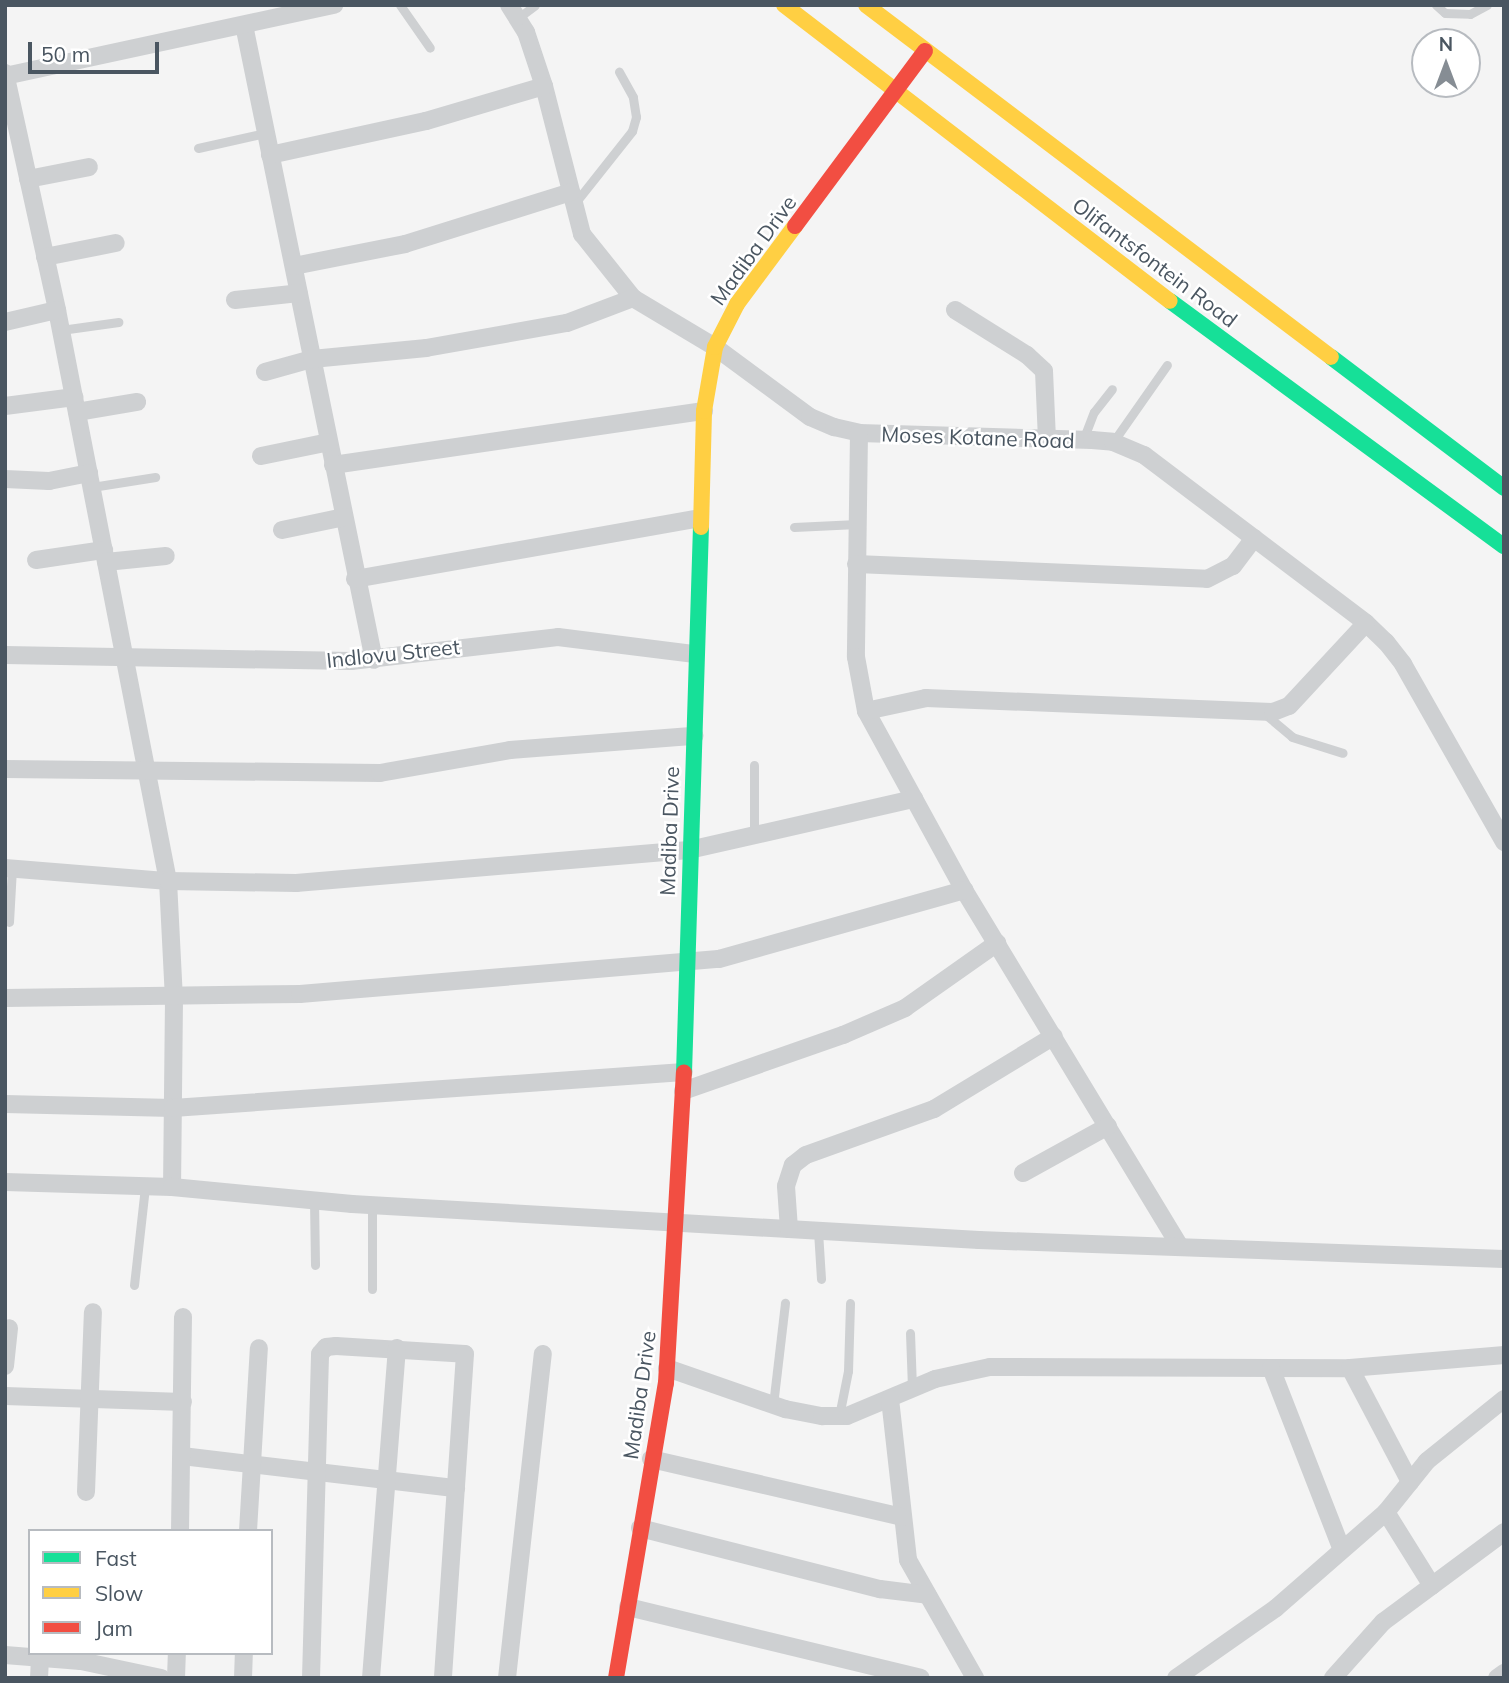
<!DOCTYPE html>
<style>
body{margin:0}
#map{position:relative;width:1509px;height:1683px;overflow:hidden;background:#f4f4f4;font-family:Mulish,sans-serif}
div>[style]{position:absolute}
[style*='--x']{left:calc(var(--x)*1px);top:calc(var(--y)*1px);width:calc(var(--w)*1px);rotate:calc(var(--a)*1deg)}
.lane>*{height:9px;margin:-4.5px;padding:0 4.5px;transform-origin:4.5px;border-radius:4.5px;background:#ced0d2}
.street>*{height:18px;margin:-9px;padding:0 9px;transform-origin:9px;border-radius:9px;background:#ced0d2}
.fast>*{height:16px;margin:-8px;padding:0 8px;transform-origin:8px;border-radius:8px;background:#16e098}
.slow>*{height:16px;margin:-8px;padding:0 8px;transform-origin:8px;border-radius:8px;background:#ffcf43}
.jam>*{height:16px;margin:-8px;padding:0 8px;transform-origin:8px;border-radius:8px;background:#f24e42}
span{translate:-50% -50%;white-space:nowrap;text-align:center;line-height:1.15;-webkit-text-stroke:5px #fff;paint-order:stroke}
.street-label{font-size:21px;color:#4a5661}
.frame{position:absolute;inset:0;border:7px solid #4a5661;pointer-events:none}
.legend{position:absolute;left:28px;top:1529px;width:245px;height:126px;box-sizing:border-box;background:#fff;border:2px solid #b7bbc0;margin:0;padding:9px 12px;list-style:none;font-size:21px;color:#4a5661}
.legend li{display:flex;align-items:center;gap:14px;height:35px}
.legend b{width:35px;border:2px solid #b7bbc0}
.north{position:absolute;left:1411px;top:28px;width:70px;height:70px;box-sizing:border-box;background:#fff;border:2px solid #b7bbc0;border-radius:50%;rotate:0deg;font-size:19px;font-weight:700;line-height:28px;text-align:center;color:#4a5661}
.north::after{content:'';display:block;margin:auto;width:24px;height:32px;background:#868d94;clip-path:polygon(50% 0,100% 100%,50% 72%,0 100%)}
.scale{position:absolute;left:28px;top:42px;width:131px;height:32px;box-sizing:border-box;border:4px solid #4a5661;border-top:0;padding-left:9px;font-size:21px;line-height:24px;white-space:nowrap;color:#4a5661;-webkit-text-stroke:5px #fff;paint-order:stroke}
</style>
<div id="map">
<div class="lane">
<i style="--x:400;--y:5;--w:52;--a:55.1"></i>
<i style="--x:1436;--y:5;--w:12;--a:42"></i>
<i style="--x:1445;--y:13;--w:25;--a:2"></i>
<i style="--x:1470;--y:14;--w:19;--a:-28"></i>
<i style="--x:518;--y:18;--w:21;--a:-37"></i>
<i style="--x:198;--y:148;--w:69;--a:-12.6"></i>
<i style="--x:575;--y:203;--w:92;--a:-51.6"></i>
<i style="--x:632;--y:131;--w:15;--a:-74"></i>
<i style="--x:636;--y:117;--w:20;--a:-99"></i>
<i style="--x:633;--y:97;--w:29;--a:-119"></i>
<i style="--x:61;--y:330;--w:58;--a:-8"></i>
<i style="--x:1083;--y:440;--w:30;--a:-69"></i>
<i style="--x:1094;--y:412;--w:29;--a:-52"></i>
<i style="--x:1113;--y:442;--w:94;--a:-55"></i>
<i style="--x:92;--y:487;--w:64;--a:-9"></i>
<i style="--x:794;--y:527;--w:63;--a:-2.7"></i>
<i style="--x:1265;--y:714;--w:35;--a:40"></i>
<i style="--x:1292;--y:737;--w:53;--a:17.4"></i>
<i style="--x:754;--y:835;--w:70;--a:-90"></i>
<i style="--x:9;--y:922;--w:53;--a:-86.8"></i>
<i style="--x:314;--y:1200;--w:65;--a:89.1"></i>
<i style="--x:818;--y:1231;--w:48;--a:86.4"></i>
<i style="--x:134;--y:1285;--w:99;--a:-83.6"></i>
<i style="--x:372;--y:1289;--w:84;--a:-90"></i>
<i style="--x:910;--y:1333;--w:55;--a:87.9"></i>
<i style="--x:773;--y:1405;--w:103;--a:-83.3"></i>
<i style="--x:839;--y:1416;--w:46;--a:-78.7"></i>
<i style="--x:848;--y:1371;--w:68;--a:-88.3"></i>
</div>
<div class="street">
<i style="--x:509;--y:5;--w:32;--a:58"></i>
<i style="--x:526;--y:32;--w:57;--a:71.6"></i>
<i style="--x:544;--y:86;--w:153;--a:75.6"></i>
<i style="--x:582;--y:234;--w:82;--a:51.4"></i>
<i style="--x:633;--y:298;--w:96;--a:30.9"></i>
<i style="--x:715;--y:347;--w:118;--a:36.4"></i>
<i style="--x:810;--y:417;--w:26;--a:23"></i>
<i style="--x:834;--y:427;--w:26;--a:13"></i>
<i style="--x:859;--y:433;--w:233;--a:1.7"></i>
<i style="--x:1092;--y:440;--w:21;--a:5"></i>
<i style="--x:1113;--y:442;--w:34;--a:23"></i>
<i style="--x:1144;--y:455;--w:278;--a:37.1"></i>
<i style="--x:1366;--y:623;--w:28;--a:44"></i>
<i style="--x:1386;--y:642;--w:28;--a:52"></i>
<i style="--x:1403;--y:664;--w:205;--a:60.4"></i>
<i style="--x:244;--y:25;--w:648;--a:78.43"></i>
<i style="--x:5;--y:73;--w:243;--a:77.6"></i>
<i style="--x:57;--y:310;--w:582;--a:79"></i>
<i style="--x:168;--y:881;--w:118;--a:87.1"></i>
<i style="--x:174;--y:999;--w:188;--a:90.6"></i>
<i style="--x:5;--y:76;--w:337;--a:-12.2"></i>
<i style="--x:270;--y:155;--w:160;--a:-12.3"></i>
<i style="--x:426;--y:121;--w:123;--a:-16.5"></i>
<i style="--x:28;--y:179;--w:62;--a:-11.1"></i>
<i style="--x:45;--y:257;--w:72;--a:-11.2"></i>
<i style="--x:294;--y:266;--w:113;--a:-11.2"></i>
<i style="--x:405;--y:244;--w:174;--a:-17.4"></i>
<i style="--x:235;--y:300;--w:64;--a:-6.2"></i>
<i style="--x:955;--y:310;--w:85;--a:32"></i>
<i style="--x:1027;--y:355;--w:23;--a:43"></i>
<i style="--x:1044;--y:371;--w:68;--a:87.5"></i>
<i style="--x:5;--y:322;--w:53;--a:-13"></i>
<i style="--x:265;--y:372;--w:49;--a:-15.5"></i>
<i style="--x:312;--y:359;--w:115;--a:-5.5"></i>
<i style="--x:426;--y:348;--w:143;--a:-10.1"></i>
<i style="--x:567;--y:323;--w:71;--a:-20.7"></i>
<i style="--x:5;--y:406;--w:70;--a:-7.4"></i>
<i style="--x:77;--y:412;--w:61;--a:-9.5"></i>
<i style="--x:859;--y:433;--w:224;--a:90.8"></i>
<i style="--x:856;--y:657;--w:55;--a:79.5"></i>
<i style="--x:866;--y:711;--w:204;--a:61.3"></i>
<i style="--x:964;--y:890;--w:417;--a:58.8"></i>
<i style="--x:261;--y:456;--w:69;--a:-11.6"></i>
<i style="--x:333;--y:465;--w:375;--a:-8.3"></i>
<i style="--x:5;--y:479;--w:44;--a:2.6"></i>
<i style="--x:49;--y:481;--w:41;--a:-11.3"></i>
<i style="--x:282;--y:530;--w:63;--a:-11.8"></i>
<i style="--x:36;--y:560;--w:69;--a:-8.4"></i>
<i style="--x:106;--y:562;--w:60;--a:-5.7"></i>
<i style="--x:856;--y:564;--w:351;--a:2.4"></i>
<i style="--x:1207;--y:579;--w:29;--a:-27"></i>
<i style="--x:1233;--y:566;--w:35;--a:-53"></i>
<i style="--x:355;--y:579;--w:350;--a:-10"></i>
<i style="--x:5;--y:655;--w:346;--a:1"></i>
<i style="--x:351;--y:661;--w:208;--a:-6.6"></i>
<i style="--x:558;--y:637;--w:138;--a:7.1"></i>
<i style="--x:866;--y:711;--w:61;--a:-12.2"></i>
<i style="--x:926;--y:698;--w:347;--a:2.3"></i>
<i style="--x:1273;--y:712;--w:17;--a:-21"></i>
<i style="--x:1289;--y:706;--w:113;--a:-47.1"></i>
<i style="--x:5;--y:769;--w:375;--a:0.6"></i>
<i style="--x:380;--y:773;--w:132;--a:-10"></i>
<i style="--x:510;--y:750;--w:185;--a:-4.4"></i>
<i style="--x:5;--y:868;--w:164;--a:4.6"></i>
<i style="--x:168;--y:881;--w:128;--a:0.9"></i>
<i style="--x:296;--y:883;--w:394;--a:-4.8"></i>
<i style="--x:689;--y:850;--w:231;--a:-12.8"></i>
<i style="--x:5;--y:998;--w:295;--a:-0.8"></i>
<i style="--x:300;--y:994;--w:420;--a:-4.8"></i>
<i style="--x:719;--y:959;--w:255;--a:-15.7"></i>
<i style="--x:683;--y:1091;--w:170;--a:-19.3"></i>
<i style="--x:843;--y:1035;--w:68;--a:-23.5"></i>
<i style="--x:905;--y:1008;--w:113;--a:-35.2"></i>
<i style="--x:5;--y:1104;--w:168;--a:1.4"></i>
<i style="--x:173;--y:1108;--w:512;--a:-4.03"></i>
<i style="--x:1023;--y:1173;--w:97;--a:-28.9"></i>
<i style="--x:5;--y:1182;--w:167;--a:1.7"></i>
<i style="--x:172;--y:1187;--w:181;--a:5.4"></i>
<i style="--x:352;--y:1204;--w:628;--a:3.29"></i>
<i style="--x:979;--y:1240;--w:525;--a:2.07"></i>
<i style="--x:789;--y:1229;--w:43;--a:-94"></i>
<i style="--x:786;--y:1186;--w:22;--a:-72"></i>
<i style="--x:793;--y:1165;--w:16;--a:-38"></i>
<i style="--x:806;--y:1155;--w:136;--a:-19.8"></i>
<i style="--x:934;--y:1109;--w:140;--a:-31.3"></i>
<i style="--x:5;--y:1366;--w:38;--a:-84"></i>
<i style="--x:667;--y:1368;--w:125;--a:19.2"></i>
<i style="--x:785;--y:1409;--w:38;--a:11"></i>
<i style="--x:822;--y:1416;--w:25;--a:0"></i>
<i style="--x:847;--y:1416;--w:95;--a:-22.8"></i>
<i style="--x:935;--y:1379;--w:56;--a:-12.3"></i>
<i style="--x:990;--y:1367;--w:360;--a:0.2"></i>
<i style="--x:1350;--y:1368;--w:155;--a:-4.8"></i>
<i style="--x:1271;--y:1368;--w:195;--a:68.7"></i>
<i style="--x:1350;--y:1368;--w:129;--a:62.2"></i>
<i style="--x:5;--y:1396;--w:178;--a:1.9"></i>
<i style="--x:890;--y:1399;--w:162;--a:83.6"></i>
<i style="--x:908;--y:1560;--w:136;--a:60.4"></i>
<i style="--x:182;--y:1456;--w:276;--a:6.7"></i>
<i style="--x:651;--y:1459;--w:258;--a:13"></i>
<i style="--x:86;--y:1492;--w:180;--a:-87.8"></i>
<i style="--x:1386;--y:1512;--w:87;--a:58.1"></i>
<i style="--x:640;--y:1528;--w:248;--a:14.3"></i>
<i style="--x:880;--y:1589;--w:48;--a:7.1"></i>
<i style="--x:180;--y:1531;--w:214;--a:-89.2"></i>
<i style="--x:248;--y:1531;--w:183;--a:-86.6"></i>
<i style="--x:628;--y:1607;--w:301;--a:13.6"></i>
<i style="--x:5;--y:1655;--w:76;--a:4.5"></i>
<i style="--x:81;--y:1661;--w:82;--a:12"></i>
<i style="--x:39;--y:1678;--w:21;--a:-87"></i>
<i style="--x:176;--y:1678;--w:25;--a:-88"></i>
<i style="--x:243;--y:1678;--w:25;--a:-88"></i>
<i style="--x:311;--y:1678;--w:324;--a:-88.4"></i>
<i style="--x:320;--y:1354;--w:9;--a:-49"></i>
<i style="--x:326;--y:1347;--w:10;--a:-6"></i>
<i style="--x:336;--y:1346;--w:129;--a:3.5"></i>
<i style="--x:465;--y:1354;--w:325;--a:93.9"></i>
<i style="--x:371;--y:1678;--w:331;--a:-85.5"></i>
<i style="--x:507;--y:1678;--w:326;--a:-83.7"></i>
<i style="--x:1176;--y:1678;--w:122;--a:-35"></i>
<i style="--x:1276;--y:1608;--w:146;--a:-41.1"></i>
<i style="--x:1386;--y:1512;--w:65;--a:-51.2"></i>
<i style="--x:1427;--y:1461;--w:99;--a:-38.8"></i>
<i style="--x:1333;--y:1678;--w:75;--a:-48.2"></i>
<i style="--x:1383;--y:1622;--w:151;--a:-36.6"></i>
<i style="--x:1497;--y:1678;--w:9;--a:-36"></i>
</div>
<div class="fast">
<i style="--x:1170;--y:301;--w:414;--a:36.3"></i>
<i style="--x:1331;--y:357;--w:217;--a:37.1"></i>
<i style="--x:684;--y:1073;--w:546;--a:-88.22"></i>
</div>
<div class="slow">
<i style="--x:784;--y:5;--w:486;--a:37.5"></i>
<i style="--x:866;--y:5;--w:583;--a:37.13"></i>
<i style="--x:701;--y:527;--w:116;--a:-88.5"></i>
<i style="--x:704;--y:411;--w:65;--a:-80.2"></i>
<i style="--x:715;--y:347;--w:48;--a:-62.9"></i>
<i style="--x:737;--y:304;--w:97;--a:-53.4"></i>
</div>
<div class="jam">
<i style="--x:795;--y:226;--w:218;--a:-53.4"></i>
<i style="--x:616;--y:1678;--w:299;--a:-80.4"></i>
<i style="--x:666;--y:1383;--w:311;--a:-86.7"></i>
</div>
<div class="street-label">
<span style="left:753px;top:250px;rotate:-54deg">Madiba Drive</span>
<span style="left:1155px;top:262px;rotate:37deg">Olifantsfontein Road</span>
<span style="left:978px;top:437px;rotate:2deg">Moses Kotane Road</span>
<span style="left:393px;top:653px;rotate:-6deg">Indlovu Street</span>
<span style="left:669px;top:831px;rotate:-88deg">Madiba Drive</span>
<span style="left:639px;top:1395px;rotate:-82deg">Madiba Drive</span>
</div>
<div class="frame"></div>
<ul class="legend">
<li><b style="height:9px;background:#16e098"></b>Fast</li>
<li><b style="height:9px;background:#ffcf43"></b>Slow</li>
<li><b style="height:9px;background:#f24e42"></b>Jam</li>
</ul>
<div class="north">N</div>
<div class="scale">50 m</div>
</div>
